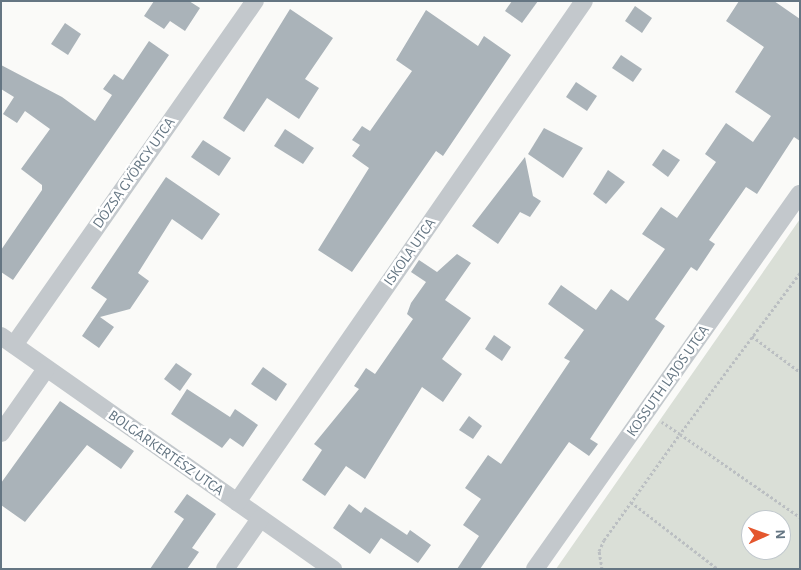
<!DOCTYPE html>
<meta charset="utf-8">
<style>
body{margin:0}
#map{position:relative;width:801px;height:570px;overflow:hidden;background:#fafaf8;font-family:"Alegreya Sans",sans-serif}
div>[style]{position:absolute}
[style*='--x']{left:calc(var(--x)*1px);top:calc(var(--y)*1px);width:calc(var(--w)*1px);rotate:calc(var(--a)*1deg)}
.green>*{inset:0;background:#dadfd7}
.building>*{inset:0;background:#aab3b9}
.path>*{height:3px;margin-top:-1.5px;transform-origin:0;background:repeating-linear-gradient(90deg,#bbbfc2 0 2.5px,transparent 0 5px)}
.street>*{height:18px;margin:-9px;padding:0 9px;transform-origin:9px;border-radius:9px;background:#c3c8cc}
span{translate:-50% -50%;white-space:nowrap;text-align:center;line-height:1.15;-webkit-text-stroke:5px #fff;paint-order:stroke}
.street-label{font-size:15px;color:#657683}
.frame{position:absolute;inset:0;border:2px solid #657683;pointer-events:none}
.north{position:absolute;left:741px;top:510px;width:50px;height:50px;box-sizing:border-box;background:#fff;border:1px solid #c1c8cd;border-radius:50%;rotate:88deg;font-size:14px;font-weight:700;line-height:20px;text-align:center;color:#657683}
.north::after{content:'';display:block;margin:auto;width:18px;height:22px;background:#e4572e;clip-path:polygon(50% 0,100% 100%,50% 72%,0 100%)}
</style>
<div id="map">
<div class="green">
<i style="clip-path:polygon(evenodd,800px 219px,800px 569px,556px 569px,800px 219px,751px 520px,781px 520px,781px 550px,751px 550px,751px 520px)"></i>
</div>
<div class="building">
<i style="clip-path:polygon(154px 1px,189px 1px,200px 8px,185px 31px,170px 21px,164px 29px,144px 16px)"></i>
<i style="clip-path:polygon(512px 1px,538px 1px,522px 23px,505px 11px)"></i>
<i style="clip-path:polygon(739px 1px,774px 1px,800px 19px,800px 141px,794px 137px,757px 194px,746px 187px,709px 240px,715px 244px,697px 271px,691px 267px,655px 319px,665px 326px,590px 439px,598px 444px,589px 456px,569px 442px,480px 569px,457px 569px,479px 536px,463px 525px,481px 499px,465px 488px,488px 455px,501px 464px,570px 361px,564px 358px,584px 330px,548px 304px,561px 285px,596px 310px,611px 289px,628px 301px,665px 249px,642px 234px,661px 207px,677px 218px,716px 162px,705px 154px,726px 123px,753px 142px,771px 116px,735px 92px,764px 47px,726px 21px)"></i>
<i style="clip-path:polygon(635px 6px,652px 18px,642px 33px,625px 21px)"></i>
<i style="clip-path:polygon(290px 9px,333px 38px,305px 79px,319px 88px,299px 119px,267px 98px,244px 132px,223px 118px)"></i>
<i style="clip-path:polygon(426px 10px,478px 46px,484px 36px,511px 55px,443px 156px,436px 151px,352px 272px,318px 250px,369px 168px,352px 156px,360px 145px,352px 140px,362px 126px,370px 131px,412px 71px,396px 60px)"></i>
<i style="clip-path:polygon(65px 23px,81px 34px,68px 55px,51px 44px)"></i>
<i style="clip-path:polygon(149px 41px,169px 55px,13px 280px,1px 272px,1px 250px,42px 190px,42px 185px,21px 169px,50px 129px,25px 111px,17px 123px,3px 114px,14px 97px,1px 89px,1px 65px,62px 97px,95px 121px,112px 95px,103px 89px,114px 74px,123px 80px)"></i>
<i style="clip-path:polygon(621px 55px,642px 69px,633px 82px,612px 68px)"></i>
<i style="clip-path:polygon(576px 82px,597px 96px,587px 111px,566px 97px)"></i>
<i style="clip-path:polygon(544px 128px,583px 148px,563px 178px,528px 154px)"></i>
<i style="clip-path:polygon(285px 129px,314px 148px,303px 164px,274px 146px)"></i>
<i style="clip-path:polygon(203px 140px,231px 158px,219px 176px,191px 157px)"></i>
<i style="clip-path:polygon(663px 149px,680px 160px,668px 177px,652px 165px)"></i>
<i style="clip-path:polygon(525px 157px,533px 196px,541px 201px,530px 217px,520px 212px,498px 244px,472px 226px)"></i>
<i style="clip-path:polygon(608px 170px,625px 182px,606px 204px,593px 194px)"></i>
<i style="clip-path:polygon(166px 177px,220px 214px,202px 240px,172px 219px,138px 273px,149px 281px,130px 309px,100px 317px,114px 327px,99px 348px,82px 336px,107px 299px,91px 288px)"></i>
<i style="clip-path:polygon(457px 254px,471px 263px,445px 300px,471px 318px,442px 359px,462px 374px,443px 402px,422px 387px,365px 479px,346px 466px,325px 496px,302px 480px,322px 450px,314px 444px,359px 389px,354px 386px,366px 368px,375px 374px,413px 319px,407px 314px,411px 303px,426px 282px,411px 272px,419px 260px,437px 272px)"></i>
<i style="clip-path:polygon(494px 335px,511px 347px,502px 361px,485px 349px)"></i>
<i style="clip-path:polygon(176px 363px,192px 374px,180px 391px,164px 379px)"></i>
<i style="clip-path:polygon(263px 367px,287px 384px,276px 401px,251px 384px)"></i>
<i style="clip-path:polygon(187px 389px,230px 417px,235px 409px,258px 425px,243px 447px,230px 438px,222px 448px,171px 414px)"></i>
<i style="clip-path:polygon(60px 401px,134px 451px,121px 469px,87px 445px,25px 522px,1px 505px,1px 483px)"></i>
<i style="clip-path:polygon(469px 416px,482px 426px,473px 439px,459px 430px)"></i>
<i style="clip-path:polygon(187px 494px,216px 514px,192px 548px,199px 552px,187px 569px,150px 569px,184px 519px,174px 512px)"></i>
<i style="clip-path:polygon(349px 504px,361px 513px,365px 507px,407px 535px,410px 530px,431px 545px,418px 563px,381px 538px,370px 554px,333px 528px)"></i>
</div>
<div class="path">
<i style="--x:800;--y:273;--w:201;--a:126.7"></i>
<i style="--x:680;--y:434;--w:146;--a:34.7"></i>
<i style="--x:752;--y:336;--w:60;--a:36.9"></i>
<i style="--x:631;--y:502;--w:110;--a:37.6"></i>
<i style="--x:602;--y:569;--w:18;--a:-99"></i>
<i style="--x:599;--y:551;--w:12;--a:-66"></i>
<i style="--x:604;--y:540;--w:130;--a:-54.4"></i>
<i style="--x:680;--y:434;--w:22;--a:-146"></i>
</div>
<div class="street">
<i style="--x:1;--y:336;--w:406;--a:35.1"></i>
<i style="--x:14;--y:345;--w:420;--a:-55"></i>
<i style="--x:1;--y:433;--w:78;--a:-54.9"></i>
<i style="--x:237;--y:502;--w:609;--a:-55.29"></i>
<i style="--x:225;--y:569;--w:61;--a:-55"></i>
<i style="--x:535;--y:569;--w:459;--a:-54.8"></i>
</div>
<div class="street-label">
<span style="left:134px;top:173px;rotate:-55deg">DÓZSA GYÖRGY UTCA</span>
<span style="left:410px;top:252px;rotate:-55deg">ISKOLA UTCA</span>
<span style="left:668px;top:381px;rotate:-55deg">KOSSUTH LAJOS UTCA</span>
<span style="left:166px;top:453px;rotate:35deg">BOLGÁRKERTÉSZ UTCA</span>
</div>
<div class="frame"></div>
<div class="north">N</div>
</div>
